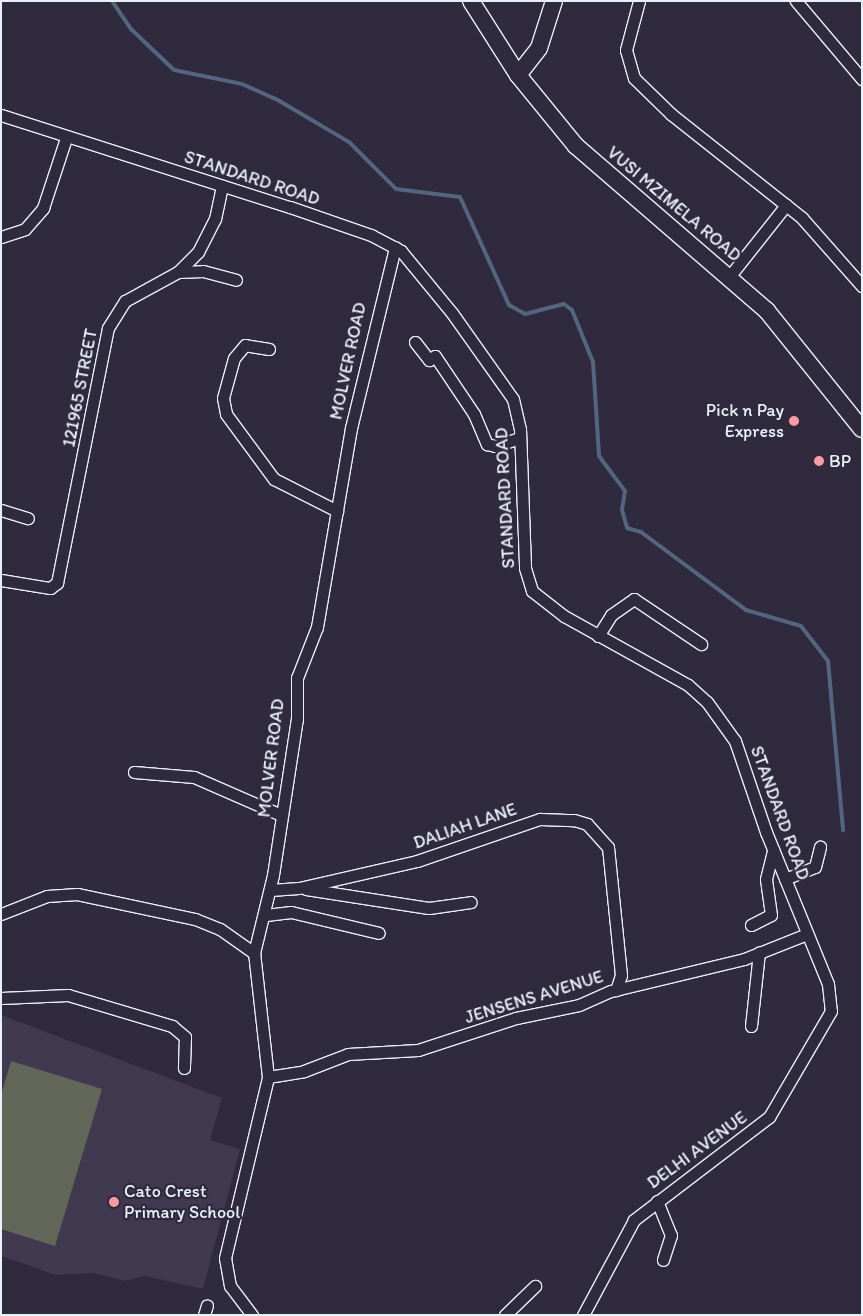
<!DOCTYPE html>
<style>
body{margin:0}
#map{position:relative;width:863px;height:1316px;overflow:hidden;background:#2f2a3d;font-family:Itim,sans-serif}
div>[style]{position:absolute}
[style*='--x']{left:calc(var(--x)*1px);top:calc(var(--y)*1px);width:calc(var(--w)*1px);rotate:calc(var(--a)*1deg)}
.built>*{inset:0;background:#40394f}
.green>*{inset:0;background:#62675a}
.stream>*{height:4px;margin:-2px;padding:0 2px;transform-origin:2px;border-radius:2px;background:#54657f}
.roads{filter:drop-shadow(1px 0 #e8f1f8) drop-shadow(-1px 0 #e8f1f8) drop-shadow(0 1px #e8f1f8) drop-shadow(0 -1px #e8f1f8)}
.street>*{height:11px;margin:-5.5px;padding:0 5.5px;transform-origin:5.5px;border-radius:5.5px;background:#2f2a3d}
.secondary>*{height:16px;margin:-8px;padding:0 8px;transform-origin:8px;border-radius:8px;background:#2f2a3d}
.dots>*{width:14px;height:14px;translate:-50% -50%;box-sizing:border-box;border:2px solid #2f2a3d;border-radius:50%}
span{translate:-50% -50%;white-space:nowrap;text-align:center;line-height:1.15;-webkit-text-stroke:4.5px #2f2a3d;paint-order:stroke}
.street-label{font-size:18px;color:#e8f1f8}
.poi-label{font-size:18px;color:#e8f1f8}
.right{translate:-100% -50%;text-align:right}
.left{translate:0 -50%;text-align:left}
.frame{position:absolute;inset:0;border:2px solid #e8f1f8;pointer-events:none}
</style>
<div id="map">
<div class="built">
<i style="clip-path:polygon(1px 1015px,222px 1098px,210px 1140px,240px 1149px,203px 1289px,145px 1276px,125px 1281px,93px 1273px,56px 1275px,1px 1256px)"></i>
</div>
<div class="green">
<i style="clip-path:polygon(11px 1061px,102px 1089px,55px 1246px,1px 1229px,1px 1095px)"></i>
</div>
<div class="stream">
<i style="--x:112;--y:1;--w:34;--a:56"></i>
<i style="--x:131;--y:29;--w:59;--a:43.6"></i>
<i style="--x:174;--y:70;--w:69;--a:11.6"></i>
<i style="--x:242;--y:84;--w:37;--a:24"></i>
<i style="--x:276;--y:99;--w:85;--a:30.5"></i>
<i style="--x:349;--y:142;--w:66;--a:45"></i>
<i style="--x:396;--y:189;--w:64;--a:7.1"></i>
<i style="--x:460;--y:197;--w:119;--a:65.6"></i>
<i style="--x:509;--y:305;--w:18;--a:29"></i>
<i style="--x:525;--y:314;--w:40;--a:-14.4"></i>
<i style="--x:564;--y:304;--w:10;--a:37"></i>
<i style="--x:572;--y:310;--w:56;--a:68"></i>
<i style="--x:593;--y:362;--w:94;--a:86.3"></i>
<i style="--x:599;--y:456;--w:44;--a:53.4"></i>
<i style="--x:625;--y:491;--w:19;--a:99"></i>
<i style="--x:622;--y:510;--w:19;--a:74"></i>
<i style="--x:627;--y:528;--w:15;--a:16"></i>
<i style="--x:641;--y:532;--w:131;--a:36.6"></i>
<i style="--x:746;--y:610;--w:57;--a:16.2"></i>
<i style="--x:801;--y:626;--w:44;--a:52.4"></i>
<i style="--x:828;--y:661;--w:170;--a:84.9"></i>
</div>
<div class="roads">
<div class="street">
<i style="--x:639;--y:1;--w:51;--a:104.9"></i>
<i style="--x:626;--y:50;--w:29;--a:74"></i>
<i style="--x:634;--y:78;--w:52;--a:44.2"></i>
<i style="--x:671;--y:114;--w:167;--a:38.4"></i>
<i style="--x:802;--y:218;--w:91;--a:48.6"></i>
<i style="--x:796;--y:1;--w:102;--a:49.8"></i>
<i style="--x:1;--y:115;--w:303;--a:17.7"></i>
<i style="--x:290;--y:207;--w:86;--a:19.1"></i>
<i style="--x:371;--y:235;--w:34;--a:28"></i>
<i style="--x:401;--y:251;--w:80;--a:50.6"></i>
<i style="--x:452;--y:313;--w:105;--a:54.7"></i>
<i style="--x:513;--y:399;--w:31;--a:77"></i>
<i style="--x:520;--y:429;--w:139;--a:87.9"></i>
<i style="--x:525;--y:568;--w:24;--a:73"></i>
<i style="--x:532;--y:591;--w:41;--a:38"></i>
<i style="--x:564;--y:616;--w:142;--a:29.1"></i>
<i style="--x:688;--y:685;--w:25;--a:42"></i>
<i style="--x:707;--y:702;--w:48;--a:54.3"></i>
<i style="--x:735;--y:741;--w:96;--a:71.2"></i>
<i style="--x:766;--y:832;--w:164;--a:67.8"></i>
<i style="--x:828;--y:984;--w:27;--a:84"></i>
<i style="--x:831;--y:1011;--w:123;--a:120.3"></i>
<i style="--x:769;--y:1117;--w:170;--a:142.7"></i>
<i style="--x:634;--y:1220;--w:108;--a:118.2"></i>
<i style="--x:1;--y:237;--w:25;--a:-18"></i>
<i style="--x:25;--y:229;--w:28;--a:-49"></i>
<i style="--x:43;--y:208;--w:74;--a:-71.8"></i>
<i style="--x:178;--y:272;--w:25;--a:-2"></i>
<i style="--x:203;--y:271;--w:34;--a:15"></i>
<i style="--x:729;--y:277;--w:92;--a:-51.6"></i>
<i style="--x:415;--y:342;--w:23;--a:52"></i>
<i style="--x:429;--y:360;--w:7;--a:-34"></i>
<i style="--x:435;--y:356;--w:70;--a:56.1"></i>
<i style="--x:474;--y:414;--w:33;--a:67"></i>
<i style="--x:487;--y:444;--w:8;--a:14"></i>
<i style="--x:495;--y:446;--w:25;--a:-18"></i>
<i style="--x:269;--y:349;--w:24;--a:-171"></i>
<i style="--x:245;--y:345;--w:17;--a:130"></i>
<i style="--x:234;--y:358;--w:41;--a:105.4"></i>
<i style="--x:223;--y:398;--w:16;--a:79"></i>
<i style="--x:226;--y:414;--w:81;--a:53.6"></i>
<i style="--x:274;--y:479;--w:71;--a:26.9"></i>
<i style="--x:1;--y:510;--w:28;--a:17"></i>
<i style="--x:1;--y:580;--w:50;--a:9.3"></i>
<i style="--x:50;--y:588;--w:9;--a:-36"></i>
<i style="--x:57;--y:583;--w:260;--a:-78.7"></i>
<i style="--x:108;--y:328;--w:32;--a:-58"></i>
<i style="--x:125;--y:301;--w:60;--a:-28.7"></i>
<i style="--x:178;--y:272;--w:28;--a:-45"></i>
<i style="--x:198;--y:252;--w:37;--a:-63"></i>
<i style="--x:215;--y:219;--w:34;--a:-78"></i>
<i style="--x:598;--y:636;--w:25;--a:-58"></i>
<i style="--x:611;--y:615;--w:28;--a:-35"></i>
<i style="--x:634;--y:599;--w:81;--a:33.9"></i>
<i style="--x:134;--y:772;--w:60;--a:4.8"></i>
<i style="--x:194;--y:777;--w:95;--a:23.6"></i>
<i style="--x:785;--y:879;--w:32;--a:-22"></i>
<i style="--x:815;--y:867;--w:21;--a:-76"></i>
<i style="--x:306;--y:889;--w:124;--a:8.8"></i>
<i style="--x:429;--y:908;--w:42;--a:-8.1"></i>
<i style="--x:270;--y:890;--w:29;--a:-4"></i>
<i style="--x:299;--y:888;--w:121;--a:-12.9"></i>
<i style="--x:417;--y:861;--w:130;--a:-18.9"></i>
<i style="--x:540;--y:819;--w:34;--a:2"></i>
<i style="--x:574;--y:820;--w:14;--a:17"></i>
<i style="--x:587;--y:824;--w:31;--a:48"></i>
<i style="--x:608;--y:847;--w:129;--a:84.2"></i>
<i style="--x:621;--y:975;--w:16;--a:108"></i>
<i style="--x:1;--y:914;--w:49;--a:-21.4"></i>
<i style="--x:47;--y:896;--w:30;--a:-4"></i>
<i style="--x:77;--y:894;--w:121;--a:12"></i>
<i style="--x:195;--y:919;--w:27;--a:22"></i>
<i style="--x:220;--y:929;--w:42;--a:35.2"></i>
<i style="--x:266;--y:915;--w:25;--a:-7"></i>
<i style="--x:291;--y:912;--w:90;--a:13.4"></i>
<i style="--x:751;--y:925;--w:22;--a:-27"></i>
<i style="--x:771;--y:915;--w:36;--a:-98"></i>
<i style="--x:766;--y:879;--w:30;--a:-76"></i>
<i style="--x:1;--y:998;--w:67;--a:-2.6"></i>
<i style="--x:68;--y:995;--w:109;--a:16.6"></i>
<i style="--x:172;--y:1026;--w:17;--a:40"></i>
<i style="--x:185;--y:1037;--w:31;--a:92"></i>
<i style="--x:751;--y:1026;--w:74;--a:-83.8"></i>
<i style="--x:268;--y:1077;--w:36;--a:-9"></i>
<i style="--x:304;--y:1071;--w:47;--a:-21.1"></i>
<i style="--x:348;--y:1054;--w:70;--a:-3.3"></i>
<i style="--x:418;--y:1050;--w:103;--a:-18.1"></i>
<i style="--x:516;--y:1018;--w:64;--a:-11.7"></i>
<i style="--x:579;--y:1005;--w:35;--a:-24"></i>
<i style="--x:611;--y:991;--w:137;--a:-13.5"></i>
<i style="--x:744;--y:959;--w:68;--a:-21.6"></i>
<i style="--x:657;--y:1201;--w:37;--a:68"></i>
<i style="--x:671;--y:1235;--w:26;--a:108"></i>
<i style="--x:204;--y:1315;--w:10;--a:-73"></i>
<i style="--x:252;--y:1315;--w:36;--a:-127"></i>
<i style="--x:230;--y:1286;--w:28;--a:-100"></i>
<i style="--x:225;--y:1258;--w:186;--a:-76.6"></i>
<i style="--x:268;--y:1077;--w:125;--a:-96.4"></i>
<i style="--x:254;--y:953;--w:80;--a:-76.3"></i>
<i style="--x:273;--y:875;--w:158;--a:-81.3"></i>
<i style="--x:297;--y:719;--w:41;--a:-90"></i>
<i style="--x:297;--y:678;--w:55;--a:-68.6"></i>
<i style="--x:317;--y:627;--w:202;--a:-80.3"></i>
<i style="--x:351;--y:428;--w:186;--a:-76.3"></i>
<i style="--x:505;--y:1315;--w:42;--a:-44"></i>
</div>
<div class="secondary">
<i style="--x:471;--y:1;--w:88;--a:57.6"></i>
<i style="--x:518;--y:75;--w:92;--a:50.8"></i>
<i style="--x:576;--y:146;--w:252;--a:40.8"></i>
<i style="--x:767;--y:311;--w:151;--a:51.2"></i>
<i style="--x:518;--y:75;--w:34;--a:-52"></i>
<i style="--x:539;--y:48;--w:49;--a:-72.3"></i>
</div>
</div>
<div class="dots">
<i style="left:794px;top:421px;background:#ff9aa2"></i>
<i style="left:819px;top:461px;background:#ff9aa2"></i>
<i style="left:114px;top:1202px;background:#ff9aa2"></i>
</div>
<div class="street-label">
<span style="left:252px;top:178px;rotate:18deg">STANDARD ROAD</span>
<span style="left:674px;top:204px;rotate:40deg">VUSI MZIMELA ROAD</span>
<span style="left:348px;top:361px;rotate:-78deg">MOLVER ROAD</span>
<span style="left:80px;top:388px;rotate:-79deg">121965 STREET</span>
<span style="left:505px;top:498px;rotate:-93deg">STANDARD ROAD</span>
<span style="left:271px;top:758px;rotate:-83deg">MOLVER ROAD</span>
<span style="left:780px;top:813px;rotate:70deg">STANDARD ROAD</span>
<span style="left:465px;top:826px;rotate:-19deg">DALIAH LANE</span>
<span style="left:534px;top:997px;rotate:-17deg">JENSENS AVENUE</span>
<span style="left:697px;top:1150px;rotate:-36deg">DELHI AVENUE</span>
</div>
<div class="poi-label">
<span class="right" style="left:784px;top:421px">Pick n Pay<br>Express</span>
<span class="left" style="left:829px;top:461px">BP</span>
<span class="left" style="left:124px;top:1202px">Cato Crest<br>Primary School</span>
</div>
<div class="frame"></div>
</div>
